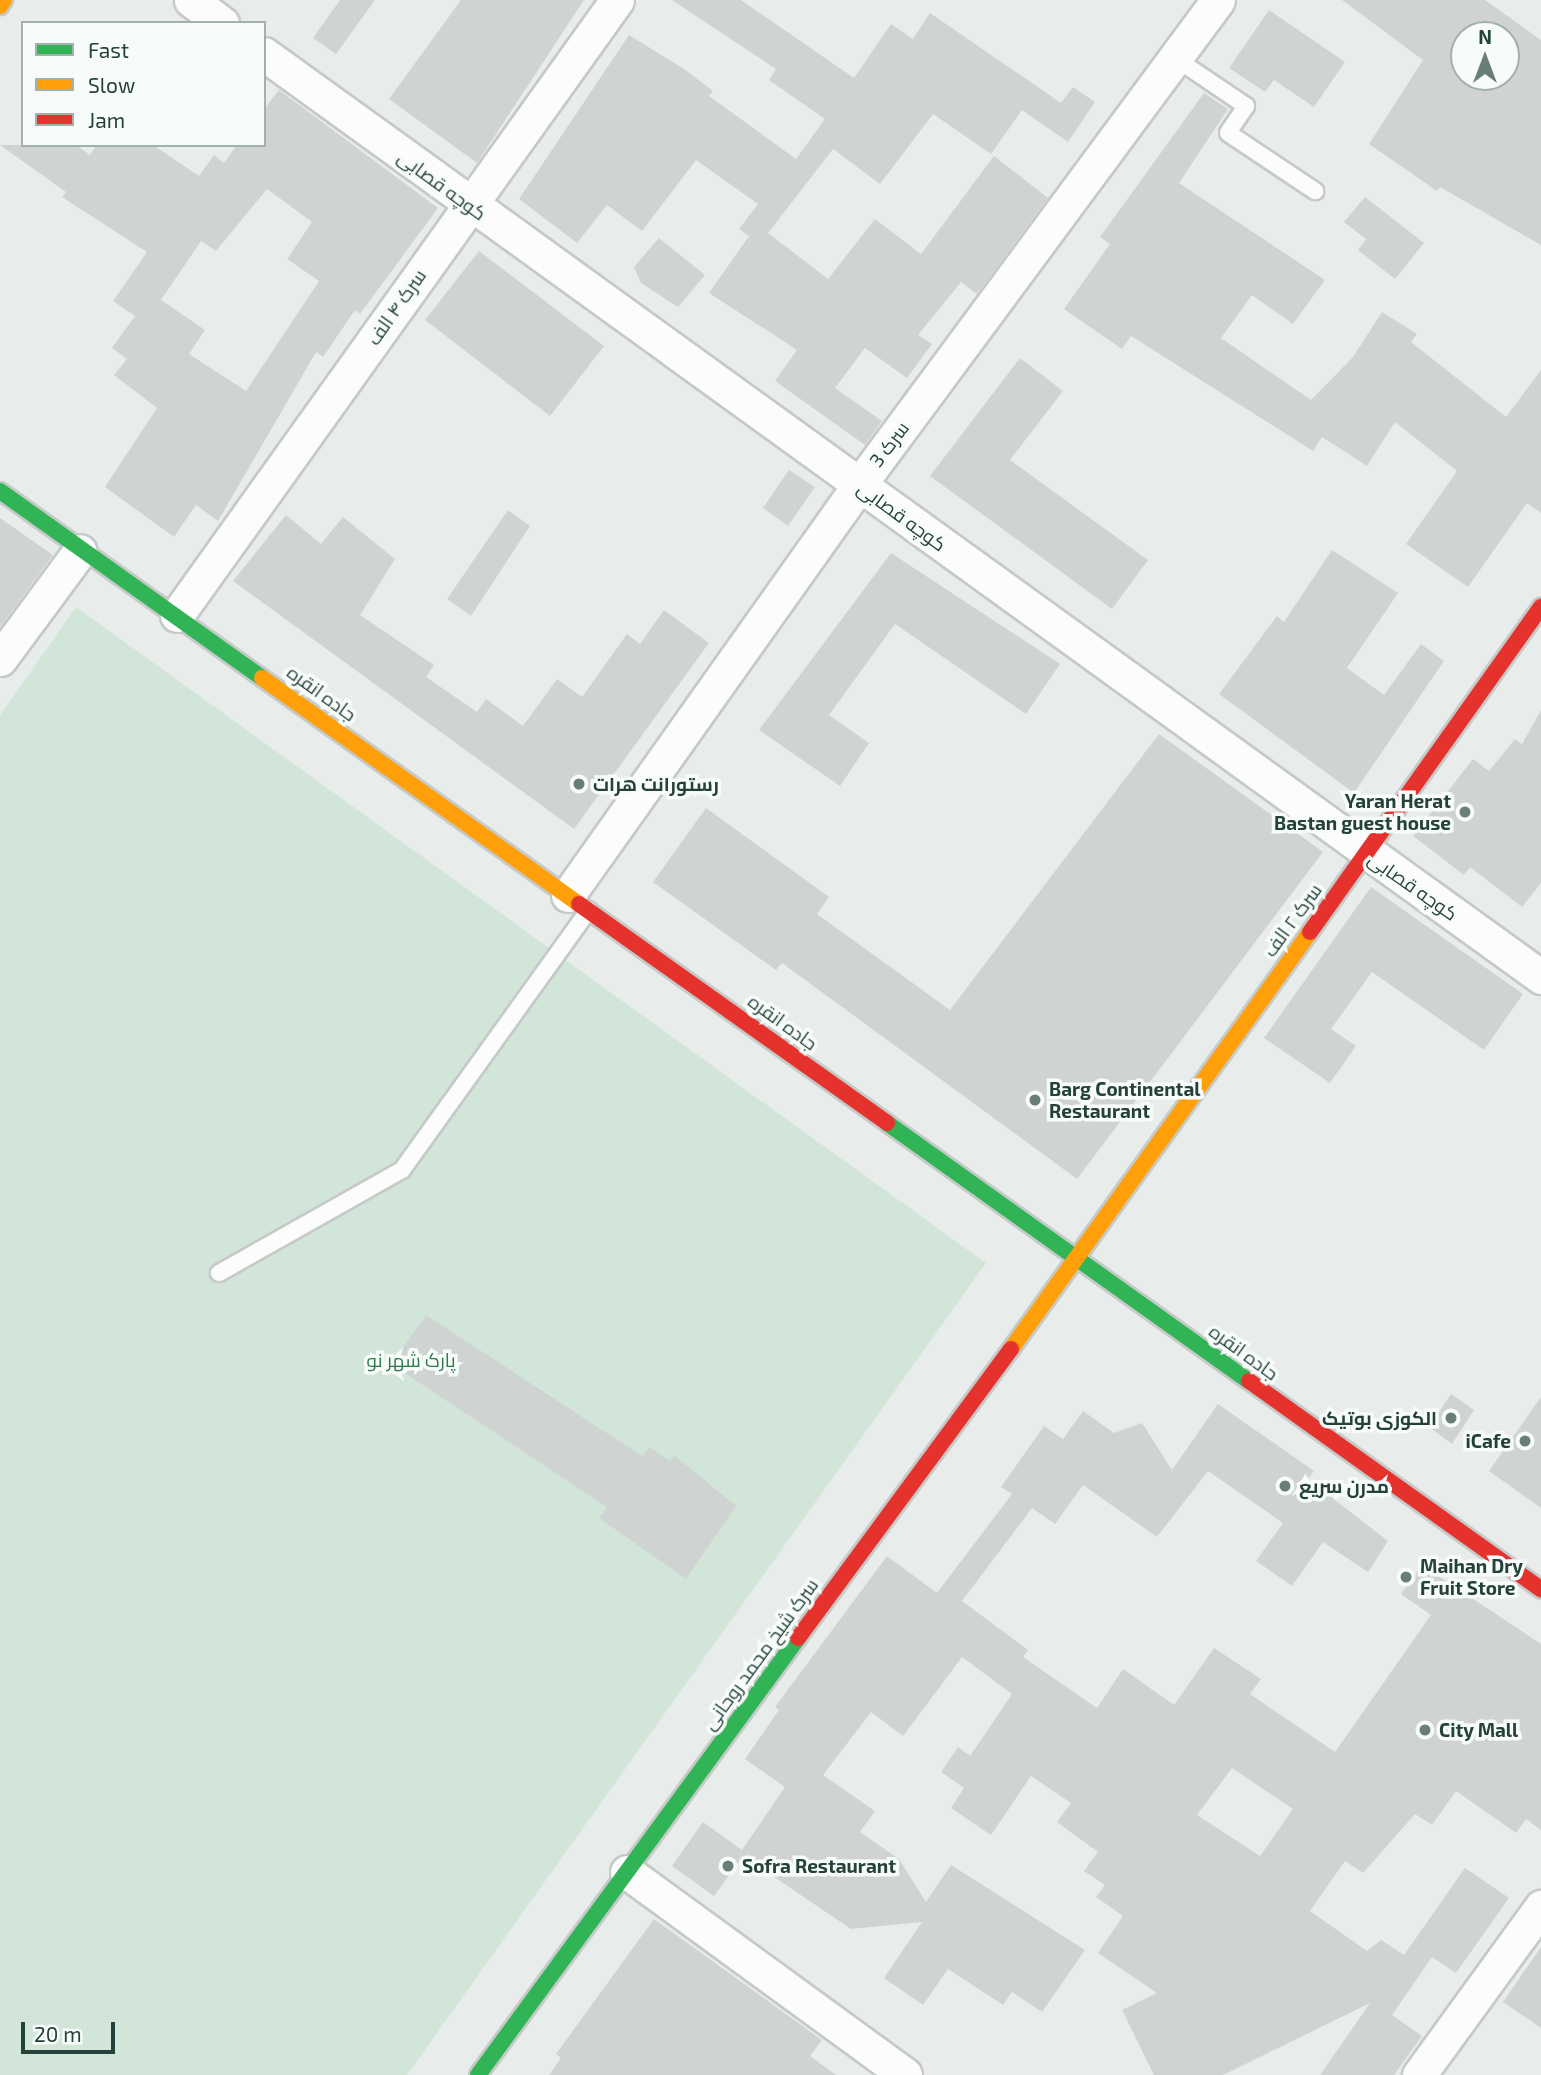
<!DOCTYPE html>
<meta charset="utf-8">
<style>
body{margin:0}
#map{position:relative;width:1541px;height:2075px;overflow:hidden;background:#e8edeb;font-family:"Exo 2",Cairo,sans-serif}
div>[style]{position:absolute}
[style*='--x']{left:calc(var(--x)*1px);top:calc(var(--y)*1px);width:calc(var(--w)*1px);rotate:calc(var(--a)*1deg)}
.green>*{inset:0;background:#d1e6d8}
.building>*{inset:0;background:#cfd4d2}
.roads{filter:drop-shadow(2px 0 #c5cac8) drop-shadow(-2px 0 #c5cac8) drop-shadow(0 2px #c5cac8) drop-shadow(0 -2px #c5cac8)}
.lane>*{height:16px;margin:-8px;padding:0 8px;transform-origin:8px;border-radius:8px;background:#fcfcfc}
.street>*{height:33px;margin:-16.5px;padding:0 16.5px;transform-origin:16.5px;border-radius:16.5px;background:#fcfcfc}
.fast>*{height:16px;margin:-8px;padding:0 8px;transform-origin:8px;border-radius:8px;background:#30b455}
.slow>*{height:16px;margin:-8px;padding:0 8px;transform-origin:8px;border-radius:8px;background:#ff9f0a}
.jam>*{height:16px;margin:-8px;padding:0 8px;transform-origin:8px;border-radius:8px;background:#e5322d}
.dots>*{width:19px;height:19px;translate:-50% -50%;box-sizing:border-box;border:4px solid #f7fbf9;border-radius:50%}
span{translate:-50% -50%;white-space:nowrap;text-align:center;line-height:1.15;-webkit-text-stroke:7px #f7fbf9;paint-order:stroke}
.street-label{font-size:19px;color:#24423a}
.poi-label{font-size:19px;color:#24423a;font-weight:700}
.left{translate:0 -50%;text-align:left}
.right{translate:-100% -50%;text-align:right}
.park-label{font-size:19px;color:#2d7a4b}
.legend{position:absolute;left:21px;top:21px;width:245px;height:126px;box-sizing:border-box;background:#f7fbf9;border:2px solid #a3b1ad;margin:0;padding:9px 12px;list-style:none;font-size:21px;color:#24423a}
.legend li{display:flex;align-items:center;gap:14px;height:35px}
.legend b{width:35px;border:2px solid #a3b1ad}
.north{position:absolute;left:1450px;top:21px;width:70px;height:70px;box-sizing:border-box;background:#f7fbf9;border:2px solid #a3b1ad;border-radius:50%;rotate:0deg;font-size:19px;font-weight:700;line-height:28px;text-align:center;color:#24423a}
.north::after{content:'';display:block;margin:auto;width:24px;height:32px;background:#697e78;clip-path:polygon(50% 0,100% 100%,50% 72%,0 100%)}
.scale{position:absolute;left:21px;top:2022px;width:94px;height:32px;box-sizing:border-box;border:4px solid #24423a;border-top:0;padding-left:9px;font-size:21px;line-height:24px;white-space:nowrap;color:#24423a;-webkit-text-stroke:5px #f7fbf9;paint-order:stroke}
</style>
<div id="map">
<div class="green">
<i style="clip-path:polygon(76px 607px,986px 1263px,407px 2075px,0 2075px,0 715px)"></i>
</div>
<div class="building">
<i style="clip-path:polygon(340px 0,375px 0,336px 54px,313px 38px)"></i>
<i style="clip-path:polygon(461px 0,584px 0,477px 163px,389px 99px)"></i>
<i style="clip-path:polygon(672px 0,741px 0,854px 78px,891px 24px,913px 39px,930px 13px,1061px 103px,1073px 87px,1095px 102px,1068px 142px,1022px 110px,991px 154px,933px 114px,880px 184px,833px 149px,768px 233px,828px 279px,875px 219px,921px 254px,994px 156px,1048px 198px,977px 294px,961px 282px,918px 335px,932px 344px,907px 378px,865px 348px,835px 388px,882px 421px,865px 445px,775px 381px,797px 350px,709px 293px,749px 236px,739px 229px,758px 204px,696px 160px,642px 231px,607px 205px,577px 243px,519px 199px,629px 35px,684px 69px,713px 91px,709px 96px,796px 159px,825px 119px,769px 80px,776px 69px)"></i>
<i style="clip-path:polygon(evenodd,1342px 0,1485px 0,1541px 40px,1541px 245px,1440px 187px,1437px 191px,1369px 144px,1423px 60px,1342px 0,1464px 35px,1506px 35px,1506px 77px,1464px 77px,1464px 35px)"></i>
<i style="clip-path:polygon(1269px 10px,1345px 62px,1314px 107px,1274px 80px,1265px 92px,1229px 68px)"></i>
<i style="clip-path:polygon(evenodd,279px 90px,438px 208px,360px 314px,355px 310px,323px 357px,316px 352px,218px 521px,196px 505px,174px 537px,105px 487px,157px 408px,114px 375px,127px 359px,112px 348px,135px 316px,113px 301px,147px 252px,62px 197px,66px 192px,0 145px,76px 145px,90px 155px,97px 145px,153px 145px,199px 176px,214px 155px,224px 163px,237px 145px,264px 145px,264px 109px,279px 90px,267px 189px,312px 222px,287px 259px,319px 281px,246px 391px,189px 354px,205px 330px,161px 300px,201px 241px,216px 251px,267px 189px)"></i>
<i style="clip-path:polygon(1204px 93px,1228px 109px,1179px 183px,1325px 280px,1293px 324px,1252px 295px,1221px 338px,1311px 400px,1353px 357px,1382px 312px,1417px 334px,1411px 342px,1506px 417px,1541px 370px,1541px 513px,1527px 503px,1468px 587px,1406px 544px,1457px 471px,1395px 422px,1367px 466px,1322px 437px,1313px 451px,1131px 336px,1122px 349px,1064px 309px,1110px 244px,1100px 237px)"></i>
<i style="clip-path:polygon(1365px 197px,1424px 243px,1395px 279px,1358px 250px,1366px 239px,1344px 222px)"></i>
<i style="clip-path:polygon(659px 238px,705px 275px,678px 307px,641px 283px,634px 267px)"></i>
<i style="clip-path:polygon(479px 251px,604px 346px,550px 416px,425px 320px)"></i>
<i style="clip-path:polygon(1020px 358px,1063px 391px,1010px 460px,1148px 560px,1112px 609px,930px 476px)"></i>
<i style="clip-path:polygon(789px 470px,815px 487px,788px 526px,763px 508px)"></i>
<i style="clip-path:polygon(508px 510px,530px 526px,471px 616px,447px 599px)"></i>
<i style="clip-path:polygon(286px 515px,321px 544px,343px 517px,395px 559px,360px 615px,434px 665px,426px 677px,477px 712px,486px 699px,523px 726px,557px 679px,582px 697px,627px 634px,640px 644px,664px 610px,709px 643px,574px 829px,233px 581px)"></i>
<i style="clip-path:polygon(0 518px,53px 555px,0 627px)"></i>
<i style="clip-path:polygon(1332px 550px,1398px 593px,1347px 668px,1384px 695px,1421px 644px,1444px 661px,1354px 793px,1219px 694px,1277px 616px,1284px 622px)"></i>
<i style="clip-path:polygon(891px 553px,1060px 664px,1026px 714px,895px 624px,829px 715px,869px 743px,840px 786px,759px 730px)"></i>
<i style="clip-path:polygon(1541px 710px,1541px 883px,1522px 907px,1470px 867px,1464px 875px,1413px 836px,1473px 759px,1489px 771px,1515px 739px,1522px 744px)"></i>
<i style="clip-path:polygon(1159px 734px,1323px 852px,1077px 1179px,782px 963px,776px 970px,653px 882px,706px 808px,829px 897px,817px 914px,950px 1010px)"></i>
<i style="clip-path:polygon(1371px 887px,1523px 994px,1484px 1050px,1372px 972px,1331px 1029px,1356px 1046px,1330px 1083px,1264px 1038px)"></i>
<i style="clip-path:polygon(426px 1315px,642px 1456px,649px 1447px,670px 1461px,674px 1455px,736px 1506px,686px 1579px,599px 1518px,607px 1507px,391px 1364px)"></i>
<i style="clip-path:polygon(1451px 1394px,1474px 1410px,1452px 1444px,1429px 1427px)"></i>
<i style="clip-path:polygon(1541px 1397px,1541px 1508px,1489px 1471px)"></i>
<i style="clip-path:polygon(evenodd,1218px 1404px,1314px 1471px,1308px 1479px,1388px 1541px,1368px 1572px,1323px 1542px,1292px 1586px,1256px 1561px,1283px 1523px,1208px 1471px,1157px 1537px,1083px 1485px,1055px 1524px,1032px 1508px,962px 1601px,1028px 1650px,1023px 1657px,1097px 1708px,1123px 1669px,1174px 1705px,1214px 1648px,1261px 1679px,1250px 1694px,1335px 1752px,1431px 1615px,1401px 1594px,1422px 1565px,1541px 1644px,1541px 1830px,1526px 1819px,1516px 1833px,1456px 1791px,1432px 1825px,1415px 1814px,1363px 1873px,1345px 1861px,1310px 1911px,1367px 1951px,1381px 1940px,1404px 1955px,1465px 1868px,1509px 1898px,1456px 1973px,1432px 1957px,1392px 2015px,1422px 2036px,1394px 2075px,1320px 2075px,1370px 2003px,1223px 2075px,1154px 2075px,1122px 2010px,1157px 1993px,1098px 1953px,1123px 1916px,1096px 1897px,1105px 1885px,1084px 1871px,1098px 1852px,1057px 1822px,1071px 1803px,1031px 1776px,991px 1835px,951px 1808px,964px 1788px,941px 1772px,958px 1747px,970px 1756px,1012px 1694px,962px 1657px,903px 1736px,871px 1712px,823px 1775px,875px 1811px,860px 1832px,899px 1859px,926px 1902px,951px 1865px,1085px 1950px,1042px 2012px,1012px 1992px,1003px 2005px,948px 1969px,923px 2005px,884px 1978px,922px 1922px,851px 1929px,743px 1856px,714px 1896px,672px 1866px,703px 1822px,742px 1850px,785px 1787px,745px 1759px,779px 1710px,775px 1707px,887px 1556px,937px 1593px,1012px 1494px,1001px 1487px,1044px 1426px,1063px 1439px,1083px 1411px,1114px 1433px,1142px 1423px,1172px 1470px,1218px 1404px,1232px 1768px,1293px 1809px,1260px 1856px,1197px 1815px,1232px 1768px)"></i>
<i style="clip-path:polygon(654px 1919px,822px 2040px,810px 2056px,836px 2075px,549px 2075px,561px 2058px,556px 2054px)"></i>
<i style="clip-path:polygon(1541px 1947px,1541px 2028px,1503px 2002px)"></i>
</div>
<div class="roads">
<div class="lane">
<i style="--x:1175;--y:58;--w:86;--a:34.1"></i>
<i style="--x:1246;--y:106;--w:32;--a:124"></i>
<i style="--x:1228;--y:133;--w:105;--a:33.7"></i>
<i style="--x:219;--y:1273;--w:210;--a:-29.4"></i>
<i style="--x:402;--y:1170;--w:320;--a:-54.3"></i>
</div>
<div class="street">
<i style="--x:191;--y:0;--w:39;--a:37"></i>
<i style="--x:264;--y:54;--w:1576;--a:35.86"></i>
<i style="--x:177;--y:615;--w:756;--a:-54.42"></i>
<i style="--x:0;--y:659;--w:134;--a:-53.5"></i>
<i style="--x:568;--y:895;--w:503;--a:-54.63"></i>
<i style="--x:859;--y:485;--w:603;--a:-53.49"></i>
<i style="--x:627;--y:1872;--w:344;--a:36.1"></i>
<i style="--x:1419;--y:2075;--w:208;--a:-54"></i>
</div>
<div class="fast">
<i style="--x:0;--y:491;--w:322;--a:35.5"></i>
<i style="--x:887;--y:1123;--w:445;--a:35.5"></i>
<i style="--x:478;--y:2075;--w:542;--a:-53.79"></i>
</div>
<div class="slow">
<i style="--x:0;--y:6;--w:7;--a:-56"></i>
<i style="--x:262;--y:678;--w:389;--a:35.5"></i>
<i style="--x:1011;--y:1349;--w:513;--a:-54.36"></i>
</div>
<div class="jam">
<i style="--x:579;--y:904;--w:378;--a:35.4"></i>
<i style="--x:1310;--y:932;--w:399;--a:-54.6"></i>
<i style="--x:1249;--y:1381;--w:359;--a:35.5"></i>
<i style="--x:798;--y:1638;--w:359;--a:-53.6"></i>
</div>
</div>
<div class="dots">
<i style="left:579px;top:784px;background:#697e78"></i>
<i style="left:1465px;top:812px;background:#697e78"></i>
<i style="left:1035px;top:1100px;background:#697e78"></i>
<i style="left:1451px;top:1418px;background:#697e78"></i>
<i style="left:1525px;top:1441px;background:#697e78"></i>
<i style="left:1285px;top:1486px;background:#697e78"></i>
<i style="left:1406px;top:1577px;background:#697e78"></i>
<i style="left:1425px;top:1730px;background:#697e78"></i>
<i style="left:728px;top:1866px;background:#697e78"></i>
</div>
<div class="street-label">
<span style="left:442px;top:185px;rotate:36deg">کوچه قصابی</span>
<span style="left:396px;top:307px;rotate:-55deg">سرک ۴ الف</span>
<span style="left:889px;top:444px;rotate:-53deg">سرک 3</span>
<span style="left:902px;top:516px;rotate:36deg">کوچه قصابی</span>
<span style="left:322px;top:693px;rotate:36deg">جاده انقره</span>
<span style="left:1413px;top:886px;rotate:35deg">کوچه قصابی</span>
<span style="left:1292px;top:920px;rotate:-54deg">سرک ۲ الف</span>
<span style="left:783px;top:1022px;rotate:36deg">جاده انقره</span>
<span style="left:1244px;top:1352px;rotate:36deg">جاده انقره</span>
<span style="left:760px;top:1654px;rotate:-54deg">سرک شیخ محمد روحانی</span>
</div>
<div class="poi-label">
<span class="left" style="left:593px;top:784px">رستورانت هرات</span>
<span class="right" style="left:1451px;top:812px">Yaran Herat<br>Bastan guest house</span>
<span class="left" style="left:1049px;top:1100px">Barg Continental<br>Restaurant</span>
<span class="right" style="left:1437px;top:1418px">الکوزی بوتیک</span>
<span class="right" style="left:1511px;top:1441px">iCafe</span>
<span class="left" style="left:1299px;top:1486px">مدرن سریع</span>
<span class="left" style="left:1420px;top:1577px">Maihan Dry<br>Fruit Store</span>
<span class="left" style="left:1439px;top:1730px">City Mall</span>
<span class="left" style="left:742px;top:1866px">Sofra Restaurant</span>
</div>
<div class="park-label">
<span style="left:411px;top:1360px">پارک شهر نو</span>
</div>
<ul class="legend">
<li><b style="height:9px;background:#30b455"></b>Fast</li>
<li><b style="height:9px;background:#ff9f0a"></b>Slow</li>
<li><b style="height:9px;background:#e5322d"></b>Jam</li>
</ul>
<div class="north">N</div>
<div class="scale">20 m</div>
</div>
